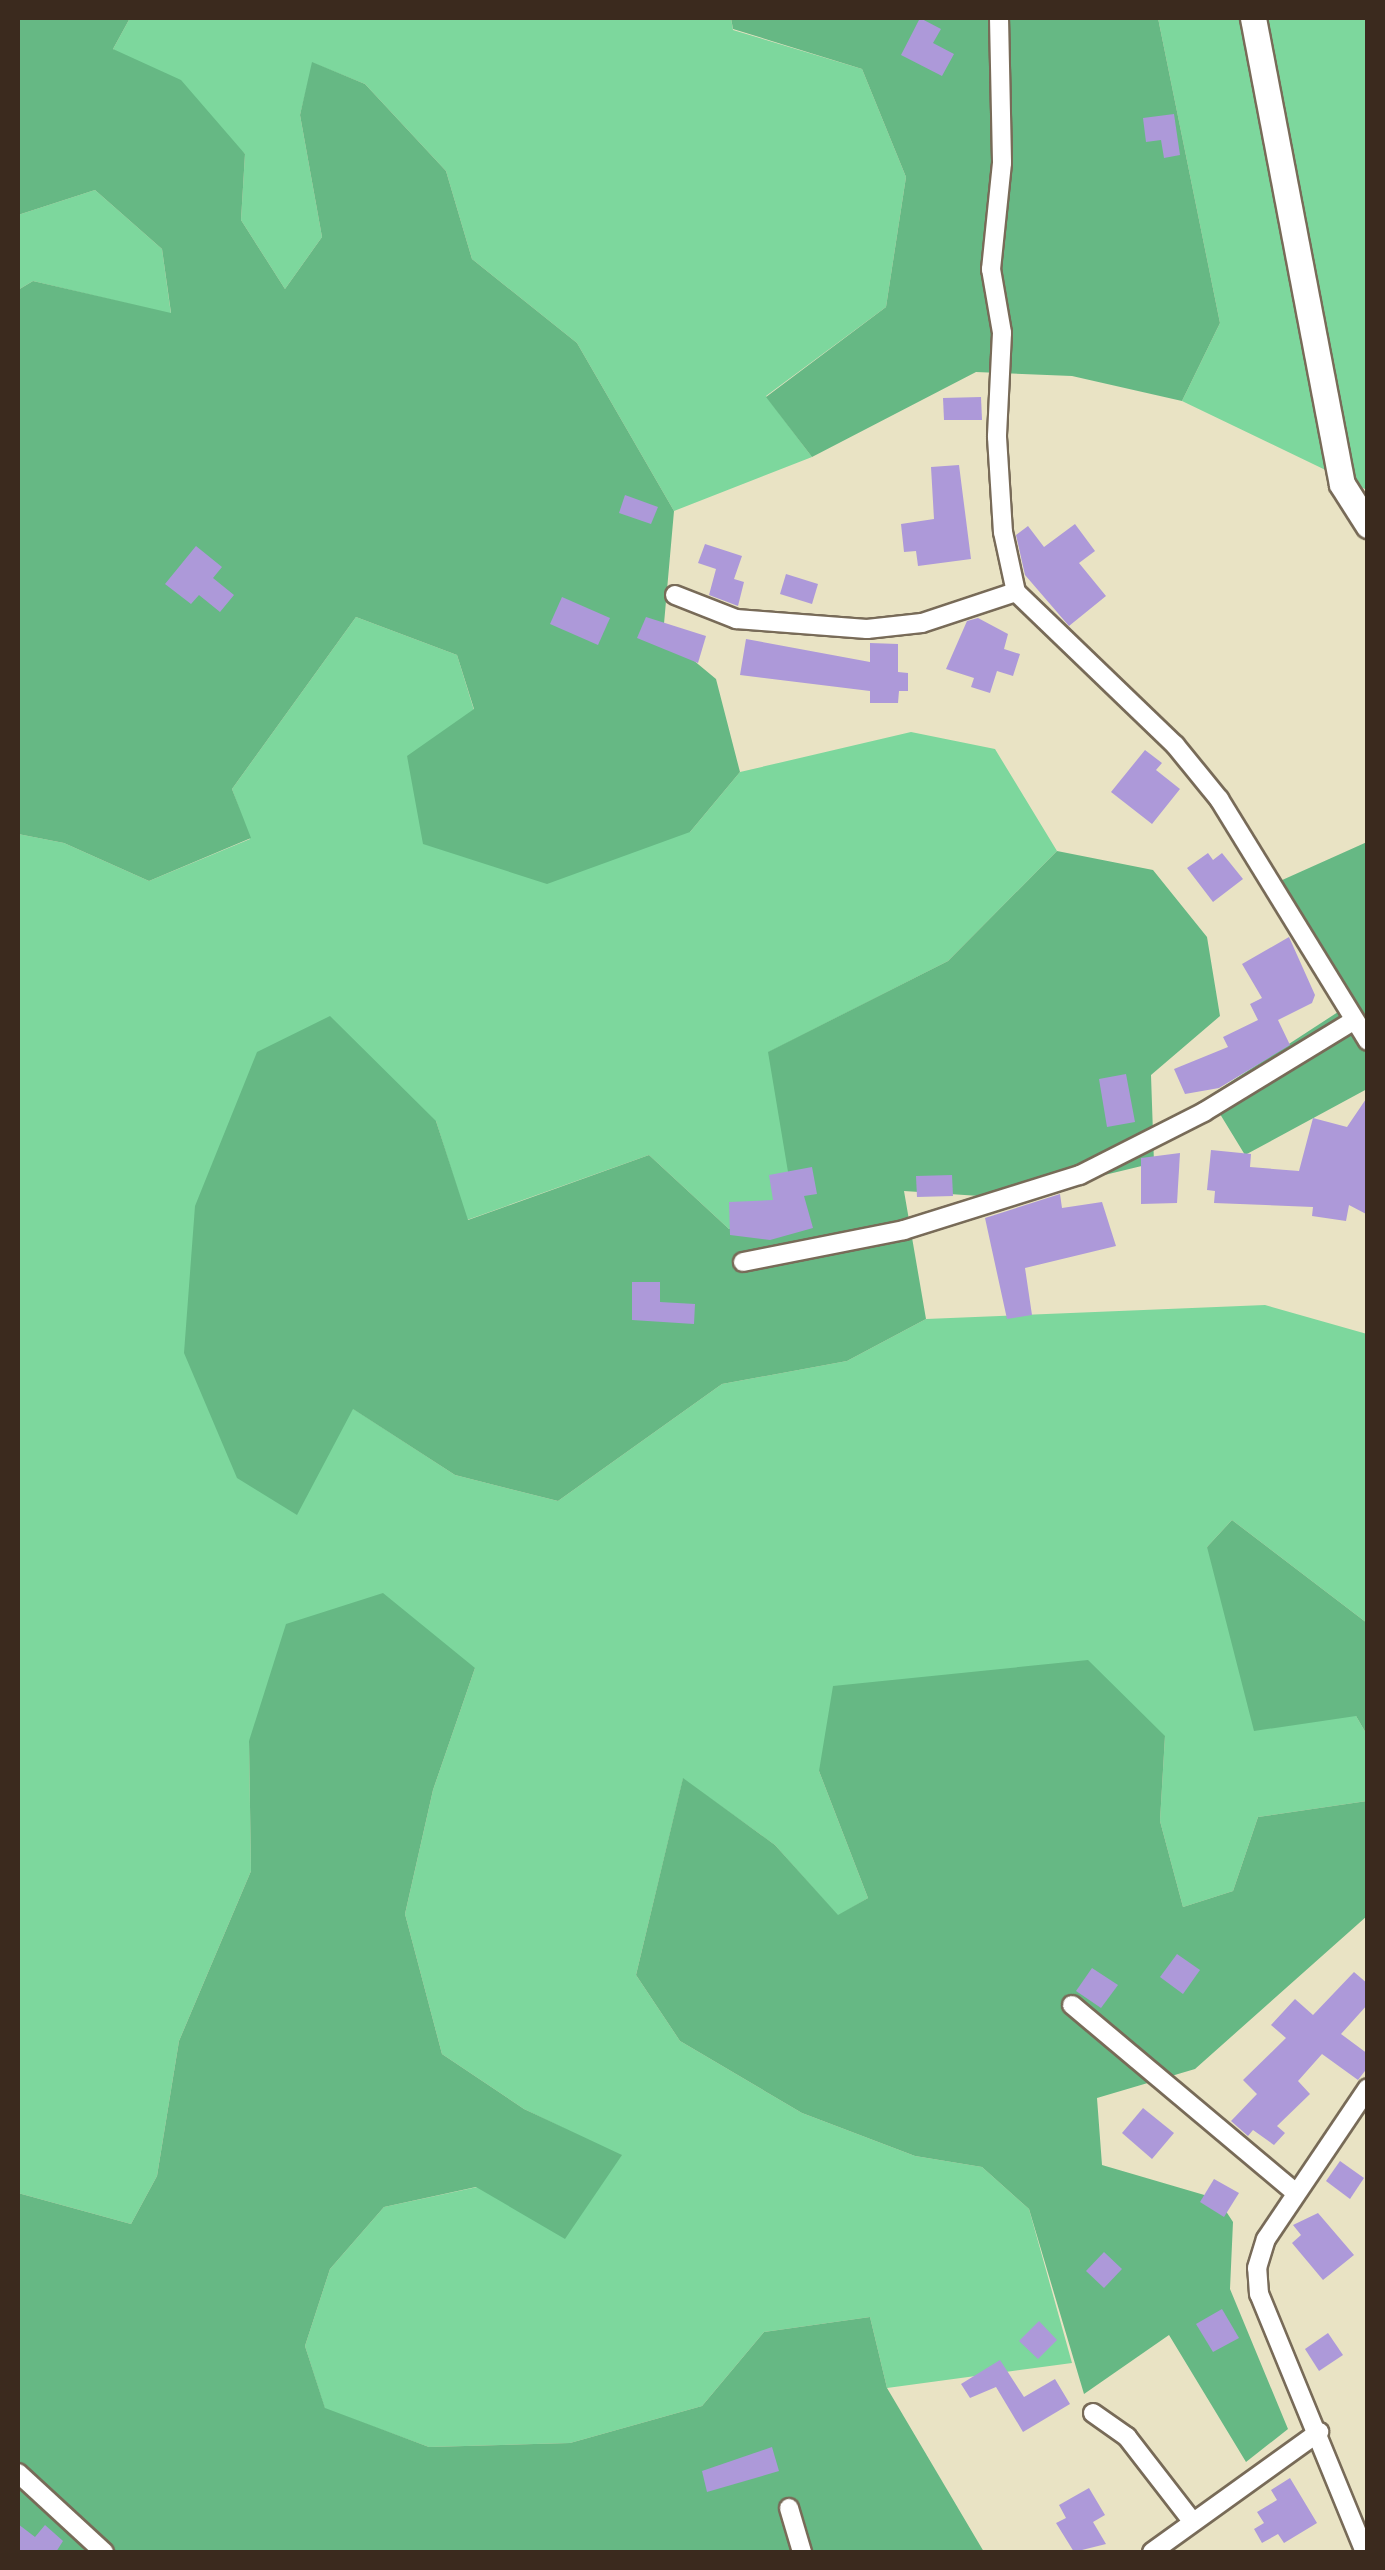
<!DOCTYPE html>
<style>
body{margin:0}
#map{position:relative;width:1385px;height:2570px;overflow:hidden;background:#e9e3c4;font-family:Caveat,sans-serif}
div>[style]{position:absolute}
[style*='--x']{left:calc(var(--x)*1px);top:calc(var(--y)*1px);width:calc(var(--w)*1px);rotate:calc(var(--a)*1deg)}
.green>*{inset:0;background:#7dd79d}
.forest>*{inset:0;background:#66b884}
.building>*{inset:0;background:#ad99d9}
.roads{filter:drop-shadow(2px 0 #786b58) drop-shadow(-2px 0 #786b58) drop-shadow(0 2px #786b58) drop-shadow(0 -2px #786b58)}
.minor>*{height:18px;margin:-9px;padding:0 9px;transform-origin:9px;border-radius:9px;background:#fff}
.secondary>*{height:25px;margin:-12.5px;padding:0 12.5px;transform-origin:12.5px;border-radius:12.5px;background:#fff}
span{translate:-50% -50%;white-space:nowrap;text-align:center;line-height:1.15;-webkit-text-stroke:8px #f6f6f2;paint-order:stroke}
.frame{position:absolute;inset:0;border:20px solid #3b2a1e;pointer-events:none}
</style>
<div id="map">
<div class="green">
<i style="clip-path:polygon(130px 18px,731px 18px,733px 30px,862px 69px,906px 177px,886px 307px,766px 396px,812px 457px,674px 511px,577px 343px,472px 259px,446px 171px,365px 84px,313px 63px,300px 115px,322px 237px,285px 289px,241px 220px,245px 154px,113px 49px)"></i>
<i style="clip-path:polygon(1158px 18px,1367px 18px,1367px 490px,1182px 401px,1220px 323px)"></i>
<i style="clip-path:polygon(95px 190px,162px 249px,171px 314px,33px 281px,18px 290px,18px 215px)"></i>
<i style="clip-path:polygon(356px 617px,457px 655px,474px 710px,407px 757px,690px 832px,740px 772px,911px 732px,995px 749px,1057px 851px,948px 961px,769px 1052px,799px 1232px,729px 1229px,649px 1155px,467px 1220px,436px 1121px,352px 1408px,455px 1475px,558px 1501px,722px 1384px,847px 1361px,926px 1319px,1265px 1305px,1367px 1334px,1367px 1623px,1232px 1520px,1207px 1547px,1356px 1716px,1367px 1735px,1367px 1801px,1258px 1817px,1233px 1891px,1183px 1907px,1160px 1821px,1165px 1736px,819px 1771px,868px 1898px,838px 1916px,775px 1845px,683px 1779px,636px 1975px,680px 2041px,802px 2113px,915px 2156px,982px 2167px,1029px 2209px,1072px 2363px,887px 2388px,870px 2317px,764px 2332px,702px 2406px,570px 2443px,429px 2447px,325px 2409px,305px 2346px,330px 2269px,384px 2207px,621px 2156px,524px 2109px,442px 2054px,405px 1914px,433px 1790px,475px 1668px,249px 1741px,251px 1871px,179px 2041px,157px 2176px,131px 2224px,18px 2193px,18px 834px,64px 843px,149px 881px,250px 839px,232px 789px)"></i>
</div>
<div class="forest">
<i style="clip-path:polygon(18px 18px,130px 18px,113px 49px,181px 80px,245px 154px,241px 220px,285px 289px,322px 237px,300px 115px,312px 62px,365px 84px,446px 171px,472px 259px,577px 343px,674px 511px,663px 635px,716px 679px,740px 772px,690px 832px,547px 884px,423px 844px,407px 756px,474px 709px,457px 655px,356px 617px,232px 789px,251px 838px,149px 881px,64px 843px,18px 834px,18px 290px,33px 281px,171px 313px,162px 249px,95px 190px,18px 215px)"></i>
<i style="clip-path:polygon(731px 18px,1158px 18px,1220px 323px,1182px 401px,1072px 376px,976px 372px,812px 457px,766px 397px,886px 307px,906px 177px,862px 69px,733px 29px)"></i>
<i style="clip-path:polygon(1367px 842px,1367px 1089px,1245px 1155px,1209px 1096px,1338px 1012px,1280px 881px)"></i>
<i style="clip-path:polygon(1057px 851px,1153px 870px,1207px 937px,1220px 1016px,1151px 1075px,1154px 1163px,1010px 1198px,904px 1191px,926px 1319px,847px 1361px,722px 1384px,558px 1501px,455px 1475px,353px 1409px,297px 1515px,237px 1478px,184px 1353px,195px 1206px,257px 1052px,330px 1016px,436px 1121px,468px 1220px,649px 1155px,729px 1229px,798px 1232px,768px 1052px,948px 961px)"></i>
<i style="clip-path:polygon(1232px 1520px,1367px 1623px,1367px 1735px,1356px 1716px,1254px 1731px,1207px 1547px)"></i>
<i style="clip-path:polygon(383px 1593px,475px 1668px,433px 1790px,405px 1914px,442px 2054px,524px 2109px,622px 2155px,565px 2239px,476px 2187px,384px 2207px,330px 2269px,305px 2346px,325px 2408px,429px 2447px,570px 2443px,702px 2406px,764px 2332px,870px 2317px,887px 2388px,984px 2552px,18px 2552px,18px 2193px,131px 2224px,157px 2176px,179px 2041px,251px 1871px,249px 1741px,286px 1624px)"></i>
<i style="clip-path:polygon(1088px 1660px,1165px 1736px,1160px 1821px,1183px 1907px,1233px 1891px,1258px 1817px,1367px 1801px,1367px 1916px,1195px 2069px,1097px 2098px,1102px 2165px,1218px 2199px,1233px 2222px,1230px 2289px,1288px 2429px,1246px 2462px,1169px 2335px,1084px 2394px,1029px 2209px,982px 2167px,915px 2156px,802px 2113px,680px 2041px,636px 1975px,683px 1778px,775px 1845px,838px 1915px,868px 1898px,819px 1771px,833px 1686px)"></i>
</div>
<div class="building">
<i style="clip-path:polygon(920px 18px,941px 29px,933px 43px,954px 54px,942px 76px,901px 55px)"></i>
<i style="clip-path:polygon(1174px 114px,1180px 155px,1164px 158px,1161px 140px,1146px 142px,1143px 118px)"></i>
<i style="clip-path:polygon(981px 397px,982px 420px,944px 420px,943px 398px)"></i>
<i style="clip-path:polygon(959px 465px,971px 559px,918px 566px,916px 551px,904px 552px,901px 524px,934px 519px,931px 467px)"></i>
<i style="clip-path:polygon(625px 495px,658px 507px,651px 524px,619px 513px)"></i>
<i style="clip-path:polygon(1075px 524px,1095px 551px,1079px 563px,1106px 596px,1069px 626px,1025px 575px,1016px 535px,1028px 526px,1044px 547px)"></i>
<i style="clip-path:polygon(705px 544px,742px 556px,734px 579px,744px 582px,738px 606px,709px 595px,716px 569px,698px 563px)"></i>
<i style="clip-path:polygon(196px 546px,222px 567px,213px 578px,234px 595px,220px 612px,199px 595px,191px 604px,165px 584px)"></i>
<i style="clip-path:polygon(786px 574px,818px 584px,812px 604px,780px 594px)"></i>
<i style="clip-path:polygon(562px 597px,610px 618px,598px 645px,550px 624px)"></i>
<i style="clip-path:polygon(646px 617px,706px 636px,698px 663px,637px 638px)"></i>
<i style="clip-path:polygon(978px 618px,1008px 634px,1004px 649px,1020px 654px,1013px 676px,997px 671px,990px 693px,971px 687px,974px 678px,946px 669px,967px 621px)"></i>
<i style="clip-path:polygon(746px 639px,870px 662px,870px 643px,898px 644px,898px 672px,908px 673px,908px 691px,899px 691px,898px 703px,870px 703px,870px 691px,740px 675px)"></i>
<i style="clip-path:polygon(1145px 750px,1162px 763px,1156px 770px,1180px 789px,1152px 824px,1111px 792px)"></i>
<i style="clip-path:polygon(1208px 853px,1213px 860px,1222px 853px,1243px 879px,1213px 902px,1187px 868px)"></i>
<i style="clip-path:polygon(1289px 937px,1315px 995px,1312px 1003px,1278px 1020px,1290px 1045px,1219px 1088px,1185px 1094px,1174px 1069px,1228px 1047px,1223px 1037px,1258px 1020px,1250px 1004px,1262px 998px,1242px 964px)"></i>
<i style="clip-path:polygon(1126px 1074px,1135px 1122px,1107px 1127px,1099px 1079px)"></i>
<i style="clip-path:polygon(1368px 1096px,1368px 1215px,1349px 1205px,1346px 1221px,1312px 1216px,1313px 1207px,1214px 1203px,1215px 1191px,1207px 1190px,1211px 1150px,1251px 1154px,1250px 1167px,1299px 1171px,1313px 1118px,1347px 1127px)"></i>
<i style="clip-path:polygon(1180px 1153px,1177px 1203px,1141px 1204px,1141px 1158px)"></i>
<i style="clip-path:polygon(812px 1167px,817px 1194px,804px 1196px,813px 1228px,770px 1240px,730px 1235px,729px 1202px,773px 1200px,769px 1175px)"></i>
<i style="clip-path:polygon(952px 1175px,953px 1196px,917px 1197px,916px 1176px)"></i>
<i style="clip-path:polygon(1060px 1194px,1062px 1208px,1102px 1202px,1116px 1246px,1025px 1268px,1032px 1315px,1007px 1319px,985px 1218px)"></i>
<i style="clip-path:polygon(632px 1282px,660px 1282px,660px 1302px,695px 1304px,694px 1324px,632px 1320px)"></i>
<i style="clip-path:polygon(1177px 1954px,1200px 1970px,1183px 1994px,1160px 1977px)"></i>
<i style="clip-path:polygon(1092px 1968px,1118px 1985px,1101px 2008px,1076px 1991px)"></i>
<i style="clip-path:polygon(1354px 1972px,1368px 1984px,1368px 2004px,1341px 2034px,1368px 2054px,1368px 2067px,1358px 2080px,1322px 2054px,1298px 2081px,1310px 2094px,1277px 2126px,1285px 2133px,1274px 2145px,1253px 2130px,1248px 2136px,1231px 2121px,1257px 2094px,1243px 2080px,1286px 2038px,1271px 2025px,1295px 1999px,1313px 2015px)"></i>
<i style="clip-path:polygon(1143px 2108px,1174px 2133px,1152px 2159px,1122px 2133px)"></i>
<i style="clip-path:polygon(1340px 2161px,1364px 2178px,1350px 2199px,1326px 2181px)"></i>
<i style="clip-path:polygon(1214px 2179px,1239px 2193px,1224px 2217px,1200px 2202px)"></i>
<i style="clip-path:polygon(1318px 2213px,1354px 2255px,1323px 2280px,1292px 2243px,1301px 2235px,1293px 2225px)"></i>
<i style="clip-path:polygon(1104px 2252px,1122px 2269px,1104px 2288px,1086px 2271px)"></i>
<i style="clip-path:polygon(1222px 2309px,1239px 2338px,1213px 2352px,1196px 2324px)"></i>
<i style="clip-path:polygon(1039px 2321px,1057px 2340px,1038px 2359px,1019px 2341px)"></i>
<i style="clip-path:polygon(1328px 2333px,1343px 2355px,1319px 2371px,1305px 2349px)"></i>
<i style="clip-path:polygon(1000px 2360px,1024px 2397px,1055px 2379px,1070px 2404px,1023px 2432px,996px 2387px,970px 2398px,961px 2384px)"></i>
<i style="clip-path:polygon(772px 2447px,779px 2471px,707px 2492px,702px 2471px)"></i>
<i style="clip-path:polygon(1290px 2478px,1317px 2523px,1284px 2543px,1278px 2534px,1262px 2543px,1254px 2529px,1264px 2523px,1257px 2512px,1277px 2500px,1271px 2490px)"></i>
<i style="clip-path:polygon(1089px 2488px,1105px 2515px,1093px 2522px,1106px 2544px,1074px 2552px,1056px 2523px,1066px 2518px,1059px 2505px)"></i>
<i style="clip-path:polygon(18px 2524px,35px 2537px,45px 2525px,63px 2541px,56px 2552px,18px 2552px)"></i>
</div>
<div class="roads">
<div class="minor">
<i style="--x:999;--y:18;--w:145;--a:88.8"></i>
<i style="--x:1002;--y:163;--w:107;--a:95.9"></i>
<i style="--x:991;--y:269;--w:65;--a:80.2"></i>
<i style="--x:1002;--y:333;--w:104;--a:92.8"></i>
<i style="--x:997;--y:437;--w:95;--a:86.4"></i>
<i style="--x:1003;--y:532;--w:61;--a:77.8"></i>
<i style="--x:1016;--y:592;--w:221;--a:43.9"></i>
<i style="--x:1175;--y:745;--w:70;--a:50.8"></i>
<i style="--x:1219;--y:799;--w:284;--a:58.4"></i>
<i style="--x:675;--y:595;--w:66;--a:21.5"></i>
<i style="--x:736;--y:619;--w:131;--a:4.4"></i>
<i style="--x:867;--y:629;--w:55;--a:-6.2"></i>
<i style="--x:922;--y:623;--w:99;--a:-18.3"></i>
<i style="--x:743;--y:1262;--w:164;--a:-11.2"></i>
<i style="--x:904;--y:1230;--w:184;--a:-17.4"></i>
<i style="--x:1080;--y:1175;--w:139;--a:-26.9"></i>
<i style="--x:1204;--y:1112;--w:175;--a:-31.4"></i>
<i style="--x:1072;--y:2005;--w:291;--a:40"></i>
<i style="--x:1093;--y:2413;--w:42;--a:35.2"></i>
<i style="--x:1127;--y:2437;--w:106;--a:52.3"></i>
<i style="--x:18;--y:2473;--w:117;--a:42.6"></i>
<i style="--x:789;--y:2508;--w:46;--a:73.5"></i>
<i style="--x:1152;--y:2552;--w:206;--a:-35.7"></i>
<i style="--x:1365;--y:2552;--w:279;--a:-112.3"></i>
<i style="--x:1259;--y:2294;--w:26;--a:-94"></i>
<i style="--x:1257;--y:2268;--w:30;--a:-73"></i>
<i style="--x:1266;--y:2239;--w:182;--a:-56"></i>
</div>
<div class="secondary">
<i style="--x:1253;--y:18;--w:474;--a:79.2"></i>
<i style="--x:1342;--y:484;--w:49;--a:57.6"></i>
</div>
</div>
<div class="frame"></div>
</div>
